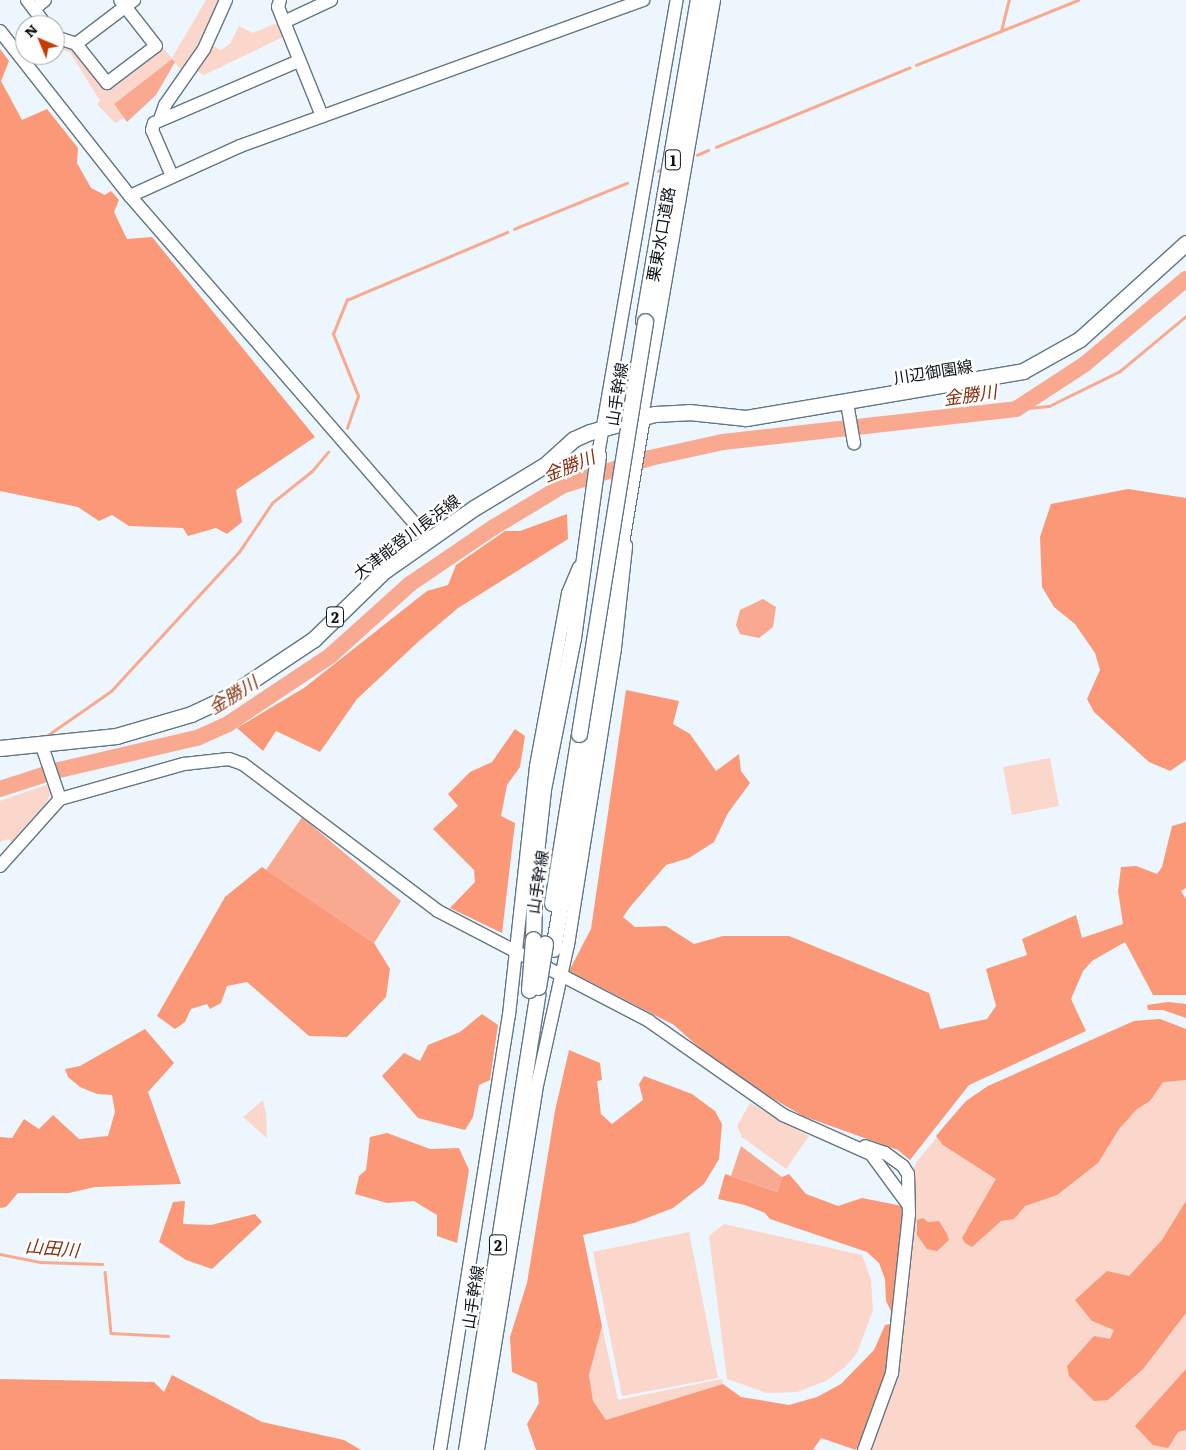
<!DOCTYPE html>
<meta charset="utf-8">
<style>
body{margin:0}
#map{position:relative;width:1186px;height:1450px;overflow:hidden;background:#edf6fd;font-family:Literata,"Noto Sans JP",serif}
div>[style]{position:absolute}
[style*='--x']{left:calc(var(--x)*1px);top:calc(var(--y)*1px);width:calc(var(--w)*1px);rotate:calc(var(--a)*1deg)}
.green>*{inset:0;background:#fad6cb}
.forest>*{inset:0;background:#fa9878}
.water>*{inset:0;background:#f9a98f}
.stream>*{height:2.5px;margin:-1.25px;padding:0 1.25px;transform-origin:1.25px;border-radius:1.25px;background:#f9a98f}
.river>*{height:16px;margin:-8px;padding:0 8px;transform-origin:8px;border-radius:8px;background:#f9a98f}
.roads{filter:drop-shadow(1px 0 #617685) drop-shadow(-1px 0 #617685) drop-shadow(0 1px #617685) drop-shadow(0 -1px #617685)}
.minor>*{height:12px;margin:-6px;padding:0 6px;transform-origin:6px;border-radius:6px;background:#fff}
.major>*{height:15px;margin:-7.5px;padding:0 7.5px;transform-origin:7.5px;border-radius:7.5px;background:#fff}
.highway>*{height:18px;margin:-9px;padding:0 9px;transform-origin:9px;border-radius:9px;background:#fff}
.bridges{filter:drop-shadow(1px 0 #617685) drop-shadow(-1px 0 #617685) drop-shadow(0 1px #617685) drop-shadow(0 -1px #617685)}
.major-bridge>*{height:15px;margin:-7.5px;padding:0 7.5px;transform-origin:7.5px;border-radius:7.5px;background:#fff}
span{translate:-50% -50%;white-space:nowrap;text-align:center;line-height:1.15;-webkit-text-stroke:5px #fff;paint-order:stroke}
.shield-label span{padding:1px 4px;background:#fff;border:1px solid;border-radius:4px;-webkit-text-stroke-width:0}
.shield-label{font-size:15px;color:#0b1318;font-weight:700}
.street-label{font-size:16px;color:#0b1318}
.water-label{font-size:18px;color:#873112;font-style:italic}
.north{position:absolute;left:15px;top:15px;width:50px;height:50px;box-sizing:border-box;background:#fff;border:1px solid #9da1a3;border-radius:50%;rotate:315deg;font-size:14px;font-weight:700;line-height:20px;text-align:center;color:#0b1318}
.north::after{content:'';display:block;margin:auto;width:18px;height:22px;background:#c43d00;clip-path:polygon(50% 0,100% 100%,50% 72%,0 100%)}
</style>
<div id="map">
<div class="green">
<i style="clip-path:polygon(206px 0,221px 0,200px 46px,183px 72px,172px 59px,114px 104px,124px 118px,115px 123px,97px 104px,100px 101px,70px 52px,55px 47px,55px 42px,72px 45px,106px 90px,163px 48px,172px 58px)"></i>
<i style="clip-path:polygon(277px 23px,283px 37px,204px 75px,195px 70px,211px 45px,221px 50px,230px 44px,239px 26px,253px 33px)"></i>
<i style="clip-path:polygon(1050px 758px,1059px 806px,1012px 815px,1003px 767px)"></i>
<i style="clip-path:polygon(49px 784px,52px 792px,38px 817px,13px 843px,8px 839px,0 842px,0 801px)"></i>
<i style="clip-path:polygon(1160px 1019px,1186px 1029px,1186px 1450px,870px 1450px,898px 1375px,914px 1228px,911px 1174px,916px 1163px,966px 1101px,988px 1086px,1134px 1021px)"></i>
<i style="clip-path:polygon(263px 1100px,266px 1113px,267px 1138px,243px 1117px)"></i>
<i style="clip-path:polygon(750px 1103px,809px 1136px,786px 1169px,742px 1137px,737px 1126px)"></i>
<i style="clip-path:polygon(724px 1224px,862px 1255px,871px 1280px,873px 1310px,857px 1353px,845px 1367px,826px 1381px,797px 1392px,767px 1393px,727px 1379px,709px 1236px)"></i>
<i style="clip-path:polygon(689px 1232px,718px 1378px,622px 1396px,593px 1252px)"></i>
<i style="clip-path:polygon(602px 1326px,618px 1400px,722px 1379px,723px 1384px,606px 1420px,593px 1401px,589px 1374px)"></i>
</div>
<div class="forest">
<i style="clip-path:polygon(0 49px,9px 61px,1px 81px,22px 120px,47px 109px,78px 148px,77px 163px,91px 188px,105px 195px,111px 191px,119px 200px,114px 212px,127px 239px,152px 237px,315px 437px,236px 490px,242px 522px,227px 534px,216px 528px,188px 536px,183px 528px,129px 526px,112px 515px,99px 521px,78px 507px,0 491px)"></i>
<i style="clip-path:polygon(1128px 489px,1186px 498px,1186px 760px,1170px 771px,1149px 762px,1094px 712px,1087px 699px,1100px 670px,1095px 653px,1075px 624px,1054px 607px,1042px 587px,1040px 537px,1051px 504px)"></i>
<i style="clip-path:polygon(567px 514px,568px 539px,458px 608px,419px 641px,357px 699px,320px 752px,276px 731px,263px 751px,237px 728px,304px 688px,427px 591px,448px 585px,456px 565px,505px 531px,520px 531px)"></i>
<i style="clip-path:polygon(626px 690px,679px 701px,673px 724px,690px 734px,716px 771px,739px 754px,741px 771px,750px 783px,728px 813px,714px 842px,689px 858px,666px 865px,630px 907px,623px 917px,635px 927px,666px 926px,694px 944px,723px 936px,789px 936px,929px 993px,940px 1029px,987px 1019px,996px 1006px,986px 969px,1027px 955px,1022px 939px,1076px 915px,1082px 938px,1123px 924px,1118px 891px,1121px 867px,1136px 866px,1157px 874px,1162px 867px,1172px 826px,1186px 822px,1186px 888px,1181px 891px,1186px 899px,1186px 995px,1153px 995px,1125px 942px,1092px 961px,1083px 971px,1071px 999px,1086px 1031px,969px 1085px,910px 1160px,898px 1150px,803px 1116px,724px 1070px,674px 1025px,569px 971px,591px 929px)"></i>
<i style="clip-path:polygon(515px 729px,525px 736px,520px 767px,507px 785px,501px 816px,515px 823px,502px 933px,450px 908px,475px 882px,474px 870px,433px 829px,458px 806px,448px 794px,470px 772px,492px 762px)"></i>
<i style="clip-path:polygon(262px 867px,374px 943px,390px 969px,386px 997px,347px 1037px,309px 1036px,247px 982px,227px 986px,221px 1003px,210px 1009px,207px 1004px,191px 1009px,185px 1022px,175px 1029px,157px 1016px,225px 897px)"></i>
<i style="clip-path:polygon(1168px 1002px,1186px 1004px,1186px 1018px,1163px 1010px,1148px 1010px,1147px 1005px)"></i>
<i style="clip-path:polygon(482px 1014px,498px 1025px,490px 1080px,479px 1085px,473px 1117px,465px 1130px,418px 1118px,382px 1076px,404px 1053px,420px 1061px,428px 1045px,460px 1032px)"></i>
<i style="clip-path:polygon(1160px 1019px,1186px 1029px,1186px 1080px,1163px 1082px,1150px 1101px,1137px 1109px,1119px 1129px,1098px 1163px,1057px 1195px,1025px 1206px,1014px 1219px,1001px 1221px,972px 1247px,965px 1243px,962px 1238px,996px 1179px,943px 1145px,936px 1136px,946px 1124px,966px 1101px,988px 1086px,1134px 1021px)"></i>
<i style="clip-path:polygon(145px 1029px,174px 1063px,148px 1092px,181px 1184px,95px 1187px,69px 1193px,18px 1193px,6px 1207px,0 1208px,0 1137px,12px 1138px,24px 1119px,39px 1129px,53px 1115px,79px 1139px,108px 1136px,115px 1112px,112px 1095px,97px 1094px,80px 1087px,68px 1077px,65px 1069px,80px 1066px)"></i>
<i style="clip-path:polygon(569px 1050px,600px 1063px,602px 1080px,597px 1081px,601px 1114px,612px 1124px,643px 1100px,639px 1084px,644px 1076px,692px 1094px,715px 1111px,722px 1124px,719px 1159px,704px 1184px,673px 1208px,634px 1223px,583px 1235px,602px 1326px,589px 1375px,593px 1401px,606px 1420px,723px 1384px,741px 1397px,789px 1405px,817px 1397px,841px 1384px,874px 1350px,885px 1325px,890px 1324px,891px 1311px,886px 1301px,885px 1279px,879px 1263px,867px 1252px,770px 1219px,765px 1213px,745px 1205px,718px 1199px,725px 1174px,777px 1192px,782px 1177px,789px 1174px,806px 1194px,838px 1206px,862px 1198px,902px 1206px,904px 1222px,890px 1348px,883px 1385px,856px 1450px,821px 1438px,813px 1450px,536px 1450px,527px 1424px,539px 1403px,537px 1383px,512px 1372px,510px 1337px,527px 1283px,555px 1111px)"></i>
<i style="clip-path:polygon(387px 1133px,430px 1149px,459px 1148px,469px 1170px,457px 1243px,437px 1236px,437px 1215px,414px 1201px,387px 1203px,355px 1194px,359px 1176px,366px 1170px,370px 1137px)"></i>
<i style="clip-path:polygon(185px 1201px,183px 1224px,211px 1225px,255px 1214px,262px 1222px,212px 1269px,186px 1260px,159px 1242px,173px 1202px)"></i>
<i style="clip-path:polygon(1186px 1201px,1186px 1313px,1143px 1369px,1108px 1400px,1094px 1401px,1069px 1376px,1067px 1366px,1094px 1336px,1110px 1339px,1114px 1330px,1092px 1321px,1075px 1300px,1107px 1271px,1129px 1276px,1162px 1240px)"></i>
<i style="clip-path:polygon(923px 1218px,928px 1222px,939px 1221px,947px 1234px,949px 1240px,937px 1251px,927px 1249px,917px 1235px,917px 1220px)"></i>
<i style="clip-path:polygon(1186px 1369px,1186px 1430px,1178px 1432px,1168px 1448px,1153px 1445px,1135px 1426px)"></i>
<i style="clip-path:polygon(172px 1375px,262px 1422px,344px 1440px,361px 1450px,0 1450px,0 1379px,154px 1382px,164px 1392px)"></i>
</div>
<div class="water">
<i style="clip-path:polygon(172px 59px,175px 62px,156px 95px,127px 122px,114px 104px)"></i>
<i style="clip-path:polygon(763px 599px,776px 607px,773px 627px,759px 638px,740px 634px,736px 625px,740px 610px)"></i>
<i style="clip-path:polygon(302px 817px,401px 901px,374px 943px,266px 870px)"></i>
<i style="clip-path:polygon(741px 1146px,782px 1177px,777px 1192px,731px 1176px)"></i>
</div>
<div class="stream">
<i style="--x:1001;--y:31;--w:83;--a:-21.9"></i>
<i style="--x:916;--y:65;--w:92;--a:-21.8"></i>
<i style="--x:1001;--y:31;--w:32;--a:-76"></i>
<i style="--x:716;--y:147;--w:209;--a:-22.3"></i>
<i style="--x:697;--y:155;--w:12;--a:-24"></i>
<i style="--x:658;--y:171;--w:7;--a:-27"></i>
<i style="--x:514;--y:229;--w:122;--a:-22.2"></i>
<i style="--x:1016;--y:409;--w:33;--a:-5"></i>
<i style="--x:1049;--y:406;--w:79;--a:-26.2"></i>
<i style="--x:1120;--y:371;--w:86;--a:-39.8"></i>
<i style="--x:347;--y:428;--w:34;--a:-71"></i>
<i style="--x:358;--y:396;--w:67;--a:-112"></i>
<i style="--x:333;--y:334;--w:37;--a:-68"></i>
<i style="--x:347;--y:300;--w:174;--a:-23"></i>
<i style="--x:45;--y:737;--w:80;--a:-34.9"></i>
<i style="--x:111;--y:691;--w:189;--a:-47.4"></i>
<i style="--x:239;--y:552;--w:59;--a:-56"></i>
<i style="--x:272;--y:503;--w:51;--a:-38.7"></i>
<i style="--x:312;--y:471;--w:25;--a:-50"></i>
<i style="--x:0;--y:1254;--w:41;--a:11.3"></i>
<i style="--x:40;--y:1262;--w:62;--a:1.8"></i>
<i style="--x:105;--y:1272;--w:61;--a:84.4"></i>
<i style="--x:111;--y:1333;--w:57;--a:3"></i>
</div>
<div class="river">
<i style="--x:0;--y:789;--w:62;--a:-17.9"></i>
<i style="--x:59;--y:770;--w:142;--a:-13.1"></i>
<i style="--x:197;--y:738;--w:34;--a:-24"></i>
<i style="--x:228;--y:724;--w:123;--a:-33.7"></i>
<i style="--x:330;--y:656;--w:108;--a:-42"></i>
<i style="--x:410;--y:584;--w:102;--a:-34.2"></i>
<i style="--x:494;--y:527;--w:82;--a:-31"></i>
<i style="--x:564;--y:485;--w:90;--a:-17.4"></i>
<i style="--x:650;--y:458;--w:75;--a:-12.4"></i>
<i style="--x:723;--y:442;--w:295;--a:-6.4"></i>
<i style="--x:1016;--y:409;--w:82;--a:-33.1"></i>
<i style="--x:1085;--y:364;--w:132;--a:-40.1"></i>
</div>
<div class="roads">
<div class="minor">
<i style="--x:27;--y:0;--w:31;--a:53"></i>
<i style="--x:280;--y:0;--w:7;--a:106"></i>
<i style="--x:278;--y:7;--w:118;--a:68"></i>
<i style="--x:34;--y:9;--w:14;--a:-39"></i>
<i style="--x:284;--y:22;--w:52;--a:-25.1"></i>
<i style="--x:0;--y:31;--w:210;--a:51.8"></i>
<i style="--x:130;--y:196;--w:456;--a:49"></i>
<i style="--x:55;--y:37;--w:22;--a:18"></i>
<i style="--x:76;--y:44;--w:50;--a:51.5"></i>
<i style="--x:107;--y:83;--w:61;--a:-37.1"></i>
<i style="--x:156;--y:46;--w:58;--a:-128"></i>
<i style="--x:76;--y:44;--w:73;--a:-37.2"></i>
<i style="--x:160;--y:119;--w:15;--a:-70"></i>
<i style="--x:165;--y:105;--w:68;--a:-55.1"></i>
<i style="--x:204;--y:49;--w:54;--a:-65.8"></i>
<i style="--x:172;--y:176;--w:50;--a:-113.5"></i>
<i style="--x:152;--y:130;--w:7;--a:-74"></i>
<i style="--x:154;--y:123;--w:158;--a:-23.2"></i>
<i style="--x:130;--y:196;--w:121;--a:-24.4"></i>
<i style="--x:240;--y:146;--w:429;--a:-19.9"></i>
<i style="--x:847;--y:403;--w:41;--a:80.1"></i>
<i style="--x:642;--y:417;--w:423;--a:-80.2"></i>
<i style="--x:598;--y:455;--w:462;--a:-80.2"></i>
<i style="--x:60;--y:799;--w:129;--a:-15.8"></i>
<i style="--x:184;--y:764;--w:45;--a:-6.3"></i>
<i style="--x:229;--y:759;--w:15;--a:20"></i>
<i style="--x:243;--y:764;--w:244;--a:37"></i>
<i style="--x:438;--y:911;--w:238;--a:27.5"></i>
<i style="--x:649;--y:1021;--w:164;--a:35"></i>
<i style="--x:783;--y:1115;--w:96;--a:23.9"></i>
<i style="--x:871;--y:1154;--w:61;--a:53.7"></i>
<i style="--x:0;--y:866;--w:90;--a:-48.2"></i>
<i style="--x:60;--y:799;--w:56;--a:-108.8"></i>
<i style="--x:440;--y:1450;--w:440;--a:-81"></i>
<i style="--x:509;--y:1015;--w:250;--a:-83.8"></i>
<i style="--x:536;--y:766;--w:176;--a:-79.5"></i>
<i style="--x:568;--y:593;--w:28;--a:-67"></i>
<i style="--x:478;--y:1450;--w:365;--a:-80.8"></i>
<i style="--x:536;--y:1090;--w:148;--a:-77.6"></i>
<i style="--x:568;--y:945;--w:301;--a:-81"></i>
<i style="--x:615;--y:648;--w:103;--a:-83.8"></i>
<i style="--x:864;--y:1450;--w:82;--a:-70"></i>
<i style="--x:892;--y:1373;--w:159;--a:-83.9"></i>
<i style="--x:909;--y:1215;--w:41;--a:-91.4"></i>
<i style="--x:908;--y:1174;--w:9;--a:-122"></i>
<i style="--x:903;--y:1166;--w:22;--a:-144"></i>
<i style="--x:885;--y:1153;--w:21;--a:-161"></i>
</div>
<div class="major">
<i style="--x:0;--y:748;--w:117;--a:-5.9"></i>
<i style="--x:116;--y:736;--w:78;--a:-16.3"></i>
<i style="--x:191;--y:714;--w:40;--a:-25"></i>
<i style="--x:227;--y:697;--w:105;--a:-33.7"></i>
<i style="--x:314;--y:639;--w:98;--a:-44.2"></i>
<i style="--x:384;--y:571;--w:110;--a:-35"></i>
<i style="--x:474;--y:508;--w:83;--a:-31.2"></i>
<i style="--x:545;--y:465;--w:39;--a:-42"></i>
<i style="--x:574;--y:439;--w:17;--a:-24"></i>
<i style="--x:590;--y:432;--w:67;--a:-15.5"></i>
<i style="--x:655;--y:414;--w:34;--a:-3"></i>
<i style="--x:689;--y:412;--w:57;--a:6"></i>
<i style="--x:746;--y:418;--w:281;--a:-9.6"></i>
<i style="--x:1023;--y:371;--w:65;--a:-29.3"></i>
<i style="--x:1080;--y:339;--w:143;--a:-42.2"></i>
<i style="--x:552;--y:903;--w:171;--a:-80.9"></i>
<i style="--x:533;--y:939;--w:77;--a:-88.5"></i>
<i style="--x:535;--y:862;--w:73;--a:-83.7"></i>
<i style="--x:543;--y:789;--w:154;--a:-78.8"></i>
<i style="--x:573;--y:638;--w:185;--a:-82.2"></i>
<i style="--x:553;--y:949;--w:539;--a:-80.5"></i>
<i style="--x:466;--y:1450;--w:461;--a:-81.1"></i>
</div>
<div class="highway">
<i style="--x:645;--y:321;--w:326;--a:-80.3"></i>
</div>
</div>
<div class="bridges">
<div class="major-bridge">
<i style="--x:579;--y:734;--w:418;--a:-80.9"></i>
<i style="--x:538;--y:987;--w:44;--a:-80.8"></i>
<i style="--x:529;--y:990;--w:51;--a:-85.5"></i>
</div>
</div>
<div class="shield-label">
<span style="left:673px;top:160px">1</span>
<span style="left:335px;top:617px">2</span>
<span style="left:498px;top:1245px">2</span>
</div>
<div class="street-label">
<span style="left:660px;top:234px;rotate:-80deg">栗東水口道路</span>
<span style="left:933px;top:371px;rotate:-9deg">川辺御園線</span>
<span style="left:616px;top:394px;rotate:-81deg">山手幹線</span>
<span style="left:406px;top:536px;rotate:-37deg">大津能登川長浜線</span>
<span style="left:537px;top:882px;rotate:-81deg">山手幹線</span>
<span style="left:472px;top:1297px;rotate:-81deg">山手幹線</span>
</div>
<div class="water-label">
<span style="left:970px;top:395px;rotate:-8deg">金勝川</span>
<span style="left:569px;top:466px;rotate:-22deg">金勝川</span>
<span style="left:233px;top:695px;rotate:-32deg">金勝川</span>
<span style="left:52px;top:1248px;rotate:5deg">山田川</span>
</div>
<div class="north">N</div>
</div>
